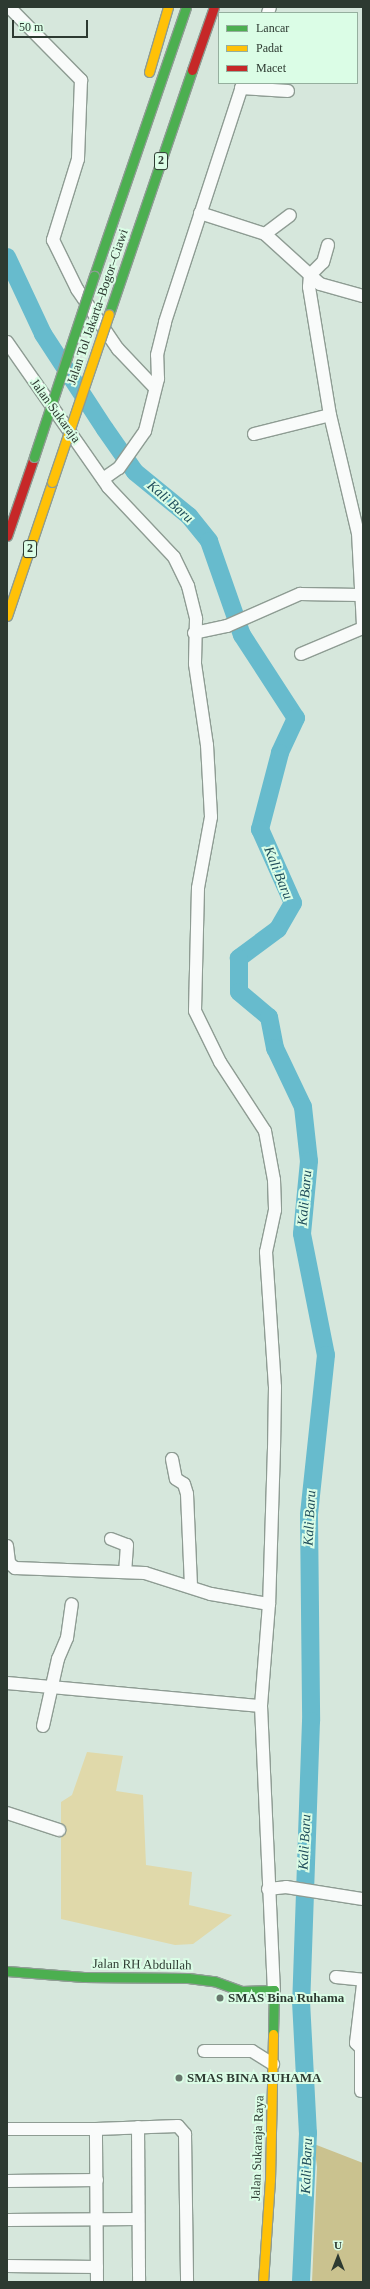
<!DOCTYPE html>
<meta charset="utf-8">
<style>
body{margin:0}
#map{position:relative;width:370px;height:2289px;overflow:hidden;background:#d6e7dc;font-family:"Times New Roman",serif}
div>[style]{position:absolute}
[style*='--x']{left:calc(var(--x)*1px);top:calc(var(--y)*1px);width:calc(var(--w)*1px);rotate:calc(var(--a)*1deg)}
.green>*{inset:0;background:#e0d9aa}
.forest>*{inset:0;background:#cac28f}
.river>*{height:18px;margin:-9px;padding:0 9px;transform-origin:9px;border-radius:9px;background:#67bbcd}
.roads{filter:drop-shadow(1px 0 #8e9c93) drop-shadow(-1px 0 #8e9c93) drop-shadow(0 1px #8e9c93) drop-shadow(0 -1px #8e9c93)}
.street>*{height:12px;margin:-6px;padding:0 6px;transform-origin:6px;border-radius:6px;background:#f9fbfa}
.fast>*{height:9px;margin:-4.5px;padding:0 4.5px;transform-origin:4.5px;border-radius:4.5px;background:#4caf50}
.slow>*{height:9px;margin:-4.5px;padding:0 4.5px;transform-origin:4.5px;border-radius:4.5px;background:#ffc107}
.jam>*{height:9px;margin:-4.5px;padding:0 4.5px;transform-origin:4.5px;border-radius:4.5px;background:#c62828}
.bridges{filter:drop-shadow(1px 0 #8e9c93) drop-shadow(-1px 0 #8e9c93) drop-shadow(0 1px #8e9c93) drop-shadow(0 -1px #8e9c93)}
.fast-bridge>*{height:9px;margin:-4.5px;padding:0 4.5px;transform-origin:4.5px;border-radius:4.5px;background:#4caf50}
.slow-bridge>*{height:9px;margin:-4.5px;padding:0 4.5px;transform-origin:4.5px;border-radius:4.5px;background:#ffc107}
.dots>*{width:11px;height:11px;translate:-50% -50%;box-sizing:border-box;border:2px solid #dbfde6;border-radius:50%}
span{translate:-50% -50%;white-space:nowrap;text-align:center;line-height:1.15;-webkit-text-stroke:4px #dbfde6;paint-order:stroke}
.shield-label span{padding:1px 3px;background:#dbfde6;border:1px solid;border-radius:3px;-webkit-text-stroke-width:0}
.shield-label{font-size:12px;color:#2d3a31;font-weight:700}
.street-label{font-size:13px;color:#2d3a31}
.poi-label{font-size:13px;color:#2d3a31;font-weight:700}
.left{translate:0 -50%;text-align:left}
.water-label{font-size:14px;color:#1e4c5a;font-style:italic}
.frame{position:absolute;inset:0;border:8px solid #2d3a31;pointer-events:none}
.legend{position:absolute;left:218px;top:12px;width:140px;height:72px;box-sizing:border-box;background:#dbfde6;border:1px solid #95af9e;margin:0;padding:5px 7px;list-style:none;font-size:12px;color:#2d3a31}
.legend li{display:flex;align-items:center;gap:8px;height:20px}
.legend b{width:20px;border:1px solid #95af9e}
.north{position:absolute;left:318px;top:2237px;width:40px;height:40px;-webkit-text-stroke:3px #dbfde6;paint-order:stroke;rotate:0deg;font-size:11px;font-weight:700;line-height:16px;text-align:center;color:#2d3a31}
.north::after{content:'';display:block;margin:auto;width:14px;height:18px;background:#2d3a31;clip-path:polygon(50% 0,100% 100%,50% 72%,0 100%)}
.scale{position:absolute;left:12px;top:20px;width:76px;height:18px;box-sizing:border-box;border:2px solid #2d3a31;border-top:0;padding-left:5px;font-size:12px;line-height:14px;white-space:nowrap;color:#2d3a31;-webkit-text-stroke:3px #dbfde6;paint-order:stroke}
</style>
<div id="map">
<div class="green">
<i style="clip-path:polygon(87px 1752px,123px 1756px,116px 1791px,143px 1795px,146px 1865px,192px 1872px,189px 1905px,232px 1915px,193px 1944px,175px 1945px,61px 1919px,61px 1802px,72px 1795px)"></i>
</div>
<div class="forest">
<i style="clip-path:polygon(314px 2144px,363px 2163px,363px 2282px,312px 2282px,317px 2167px)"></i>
</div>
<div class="river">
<i style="--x:7;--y:257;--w:85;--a:64.9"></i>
<i style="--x:43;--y:334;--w:113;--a:56.9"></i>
<i style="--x:105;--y:429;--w:52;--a:55.1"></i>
<i style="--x:135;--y:472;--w:70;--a:39.2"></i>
<i style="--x:189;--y:516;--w:32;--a:51"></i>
<i style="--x:209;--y:541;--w:100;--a:70.7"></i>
<i style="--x:242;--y:635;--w:99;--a:57"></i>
<i style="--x:296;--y:718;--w:38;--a:115"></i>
<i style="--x:280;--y:753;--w:79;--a:104.7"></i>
<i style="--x:260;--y:829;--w:81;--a:66"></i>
<i style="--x:293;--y:903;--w:30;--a:120"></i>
<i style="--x:278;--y:929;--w:49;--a:143.4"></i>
<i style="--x:239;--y:958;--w:34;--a:90"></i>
<i style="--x:239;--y:992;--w:39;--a:40"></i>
<i style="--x:269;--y:1017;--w:32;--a:79"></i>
<i style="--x:275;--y:1048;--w:65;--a:64.6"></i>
<i style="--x:303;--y:1107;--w:54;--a:83.7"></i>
<i style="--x:309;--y:1161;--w:73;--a:95.5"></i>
<i style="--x:302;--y:1234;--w:123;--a:78.8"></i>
<i style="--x:326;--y:1355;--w:161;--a:96.1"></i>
<i style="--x:309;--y:1515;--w:206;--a:89.4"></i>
<i style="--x:311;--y:1721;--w:280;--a:92"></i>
<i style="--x:301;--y:2001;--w:132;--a:87"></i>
<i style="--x:308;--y:2133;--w:149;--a:92.7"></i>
</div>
<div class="roads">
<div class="street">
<i style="--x:9;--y:7;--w:103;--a:45.4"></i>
<i style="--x:81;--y:80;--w:79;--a:92.2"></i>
<i style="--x:78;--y:159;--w:85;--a:107.2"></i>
<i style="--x:53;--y:240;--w:55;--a:63.9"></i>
<i style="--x:77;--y:289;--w:73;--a:55.7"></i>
<i style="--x:118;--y:349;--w:54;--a:46.5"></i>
<i style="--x:268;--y:13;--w:6;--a:-72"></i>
<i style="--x:241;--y:88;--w:47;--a:3.7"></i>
<i style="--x:200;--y:213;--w:68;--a:17.9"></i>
<i style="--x:265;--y:234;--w:74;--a:42.3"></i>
<i style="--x:320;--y:284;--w:45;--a:15.6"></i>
<i style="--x:265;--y:234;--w:31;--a:-37"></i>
<i style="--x:328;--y:245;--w:18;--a:106"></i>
<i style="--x:323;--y:262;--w:18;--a:135"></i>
<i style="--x:310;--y:275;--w:12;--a:95"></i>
<i style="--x:309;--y:287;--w:130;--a:80.7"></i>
<i style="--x:330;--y:415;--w:121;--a:76.7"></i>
<i style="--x:358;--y:533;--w:91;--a:86.9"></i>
<i style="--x:7;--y:342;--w:177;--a:55.1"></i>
<i style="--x:108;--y:487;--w:96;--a:46.7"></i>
<i style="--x:174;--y:557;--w:32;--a:64"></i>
<i style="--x:188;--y:586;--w:34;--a:76"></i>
<i style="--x:196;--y:619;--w:45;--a:91.3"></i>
<i style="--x:195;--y:664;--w:82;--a:81.6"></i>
<i style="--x:207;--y:745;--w:72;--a:86.8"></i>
<i style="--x:211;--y:817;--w:72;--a:100.4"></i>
<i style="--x:198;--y:888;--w:123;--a:91.4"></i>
<i style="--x:195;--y:1011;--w:57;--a:63.9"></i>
<i style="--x:220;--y:1062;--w:82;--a:56.9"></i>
<i style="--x:265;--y:1131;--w:50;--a:79.6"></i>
<i style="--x:274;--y:1180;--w:30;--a:88"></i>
<i style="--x:275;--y:1210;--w:43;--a:102.1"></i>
<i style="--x:266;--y:1252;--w:135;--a:86.2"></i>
<i style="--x:275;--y:1387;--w:61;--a:90.9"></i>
<i style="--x:274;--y:1448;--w:156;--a:91.8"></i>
<i style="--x:269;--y:1604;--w:102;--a:94.5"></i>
<i style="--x:261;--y:1706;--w:284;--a:87.4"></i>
<i style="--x:254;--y:434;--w:78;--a:-14"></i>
<i style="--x:103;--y:479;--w:19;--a:-35"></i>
<i style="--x:119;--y:468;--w:45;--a:-54.9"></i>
<i style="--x:145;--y:431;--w:54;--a:-76"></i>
<i style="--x:158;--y:379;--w:24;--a:-92"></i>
<i style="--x:157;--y:355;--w:34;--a:-76"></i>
<i style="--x:165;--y:322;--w:251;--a:-71.9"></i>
<i style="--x:194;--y:633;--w:34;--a:-12"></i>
<i style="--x:227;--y:626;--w:80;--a:-23.7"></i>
<i style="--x:300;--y:594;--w:60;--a:1"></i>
<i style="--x:301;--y:654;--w:67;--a:-22.8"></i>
<i style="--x:172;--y:1459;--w:20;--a:79"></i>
<i style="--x:176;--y:1479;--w:9;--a:32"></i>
<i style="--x:184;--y:1484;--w:10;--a:73"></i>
<i style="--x:187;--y:1494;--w:93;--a:87.5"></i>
<i style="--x:111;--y:1539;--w:17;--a:21"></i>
<i style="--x:127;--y:1545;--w:27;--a:94"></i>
<i style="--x:7;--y:1546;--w:17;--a:83"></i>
<i style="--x:9;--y:1563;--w:8;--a:40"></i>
<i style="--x:15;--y:1568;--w:130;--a:2.2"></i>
<i style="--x:145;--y:1573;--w:69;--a:17.7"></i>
<i style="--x:211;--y:1594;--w:59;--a:9.8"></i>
<i style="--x:7;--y:1683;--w:255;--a:5.2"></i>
<i style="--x:43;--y:1726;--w:69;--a:-77.4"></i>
<i style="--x:58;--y:1659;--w:23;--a:-67"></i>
<i style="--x:67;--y:1638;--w:34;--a:-82"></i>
<i style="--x:7;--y:1813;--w:55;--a:18.1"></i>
<i style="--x:268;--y:1889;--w:18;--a:-6"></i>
<i style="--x:286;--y:1887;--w:78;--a:8.9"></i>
<i style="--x:336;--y:1977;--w:27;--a:6"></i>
<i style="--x:204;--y:2051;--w:48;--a:0"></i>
<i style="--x:252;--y:2051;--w:25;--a:32"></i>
<i style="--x:361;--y:2091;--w:43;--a:-90"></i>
<i style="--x:361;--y:2048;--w:7;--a:-135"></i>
<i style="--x:356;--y:2043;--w:59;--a:-83.2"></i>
<i style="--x:138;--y:2127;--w:155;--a:89.6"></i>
<i style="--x:7;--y:2129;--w:89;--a:0"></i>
<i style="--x:7;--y:2181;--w:90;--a:-0.6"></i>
<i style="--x:7;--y:2220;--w:131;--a:-0.4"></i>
<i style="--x:7;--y:2266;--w:90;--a:0.6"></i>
<i style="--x:97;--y:2282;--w:153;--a:-90.4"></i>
<i style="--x:96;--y:2129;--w:82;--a:-2.1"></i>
<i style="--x:178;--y:2126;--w:11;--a:49"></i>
<i style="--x:185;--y:2134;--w:148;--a:89.2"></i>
</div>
<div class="fast">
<i style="--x:94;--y:276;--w:284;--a:-71.1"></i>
<i style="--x:109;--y:314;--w:258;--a:-71.2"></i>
<i style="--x:7;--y:1971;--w:77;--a:4.5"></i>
<i style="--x:84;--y:1977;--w:104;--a:0.6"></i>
<i style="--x:188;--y:1978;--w:26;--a:7"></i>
<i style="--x:214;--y:1981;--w:30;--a:20"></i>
<i style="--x:242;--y:1991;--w:32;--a:-2"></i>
<i style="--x:274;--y:1990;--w:44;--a:91.3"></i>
</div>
<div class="slow">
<i style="--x:149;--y:72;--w:68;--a:-73.7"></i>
<i style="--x:7;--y:616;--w:141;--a:-71.4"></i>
<i style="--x:263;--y:2282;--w:102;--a:-86.1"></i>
<i style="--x:270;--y:2180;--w:146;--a:-88.8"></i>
</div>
<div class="jam">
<i style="--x:192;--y:70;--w:67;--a:-70.8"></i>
<i style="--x:7;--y:536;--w:83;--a:-71.1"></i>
</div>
</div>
<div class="bridges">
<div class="fast-bridge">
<i style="--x:34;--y:457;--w:191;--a:-71.7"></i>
</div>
<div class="slow-bridge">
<i style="--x:52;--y:482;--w:177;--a:-71.3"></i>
</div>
</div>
<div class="dots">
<i style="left:220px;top:1998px;background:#68776d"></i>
<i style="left:179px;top:2078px;background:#68776d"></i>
</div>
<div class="shield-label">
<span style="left:161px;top:161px">2</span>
<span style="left:30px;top:549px">2</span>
</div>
<div class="street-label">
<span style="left:98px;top:307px;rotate:-71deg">Jalan Tol Jakarta–Bogor–Ciawi</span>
<span style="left:55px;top:411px;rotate:54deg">Jalan Sukaraja</span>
<span style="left:142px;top:1965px;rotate:1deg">Jalan RH Abdullah</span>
<span style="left:258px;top:2148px;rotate:-88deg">Jalan Sukaraja Raya</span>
</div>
<div class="poi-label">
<span class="left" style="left:228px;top:1998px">SMAS Bina Ruhama</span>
<span class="left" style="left:187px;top:2078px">SMAS BINA RUHAMA</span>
</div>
<div class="water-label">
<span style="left:170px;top:502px;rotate:41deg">Kali Baru</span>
<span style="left:278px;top:873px;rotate:68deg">Kali Baru</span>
<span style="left:305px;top:1198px;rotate:-85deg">Kali Baru</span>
<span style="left:310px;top:1518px;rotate:-87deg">Kali Baru</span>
<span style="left:305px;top:1842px;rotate:-87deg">Kali Baru</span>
<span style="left:307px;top:2166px;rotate:-88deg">Kali Baru</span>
</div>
<div class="frame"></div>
<ul class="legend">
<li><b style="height:5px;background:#4caf50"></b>Lancar</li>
<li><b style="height:5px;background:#ffc107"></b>Padat</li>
<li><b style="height:5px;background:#c62828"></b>Macet</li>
</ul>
<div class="north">U</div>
<div class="scale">50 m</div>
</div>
